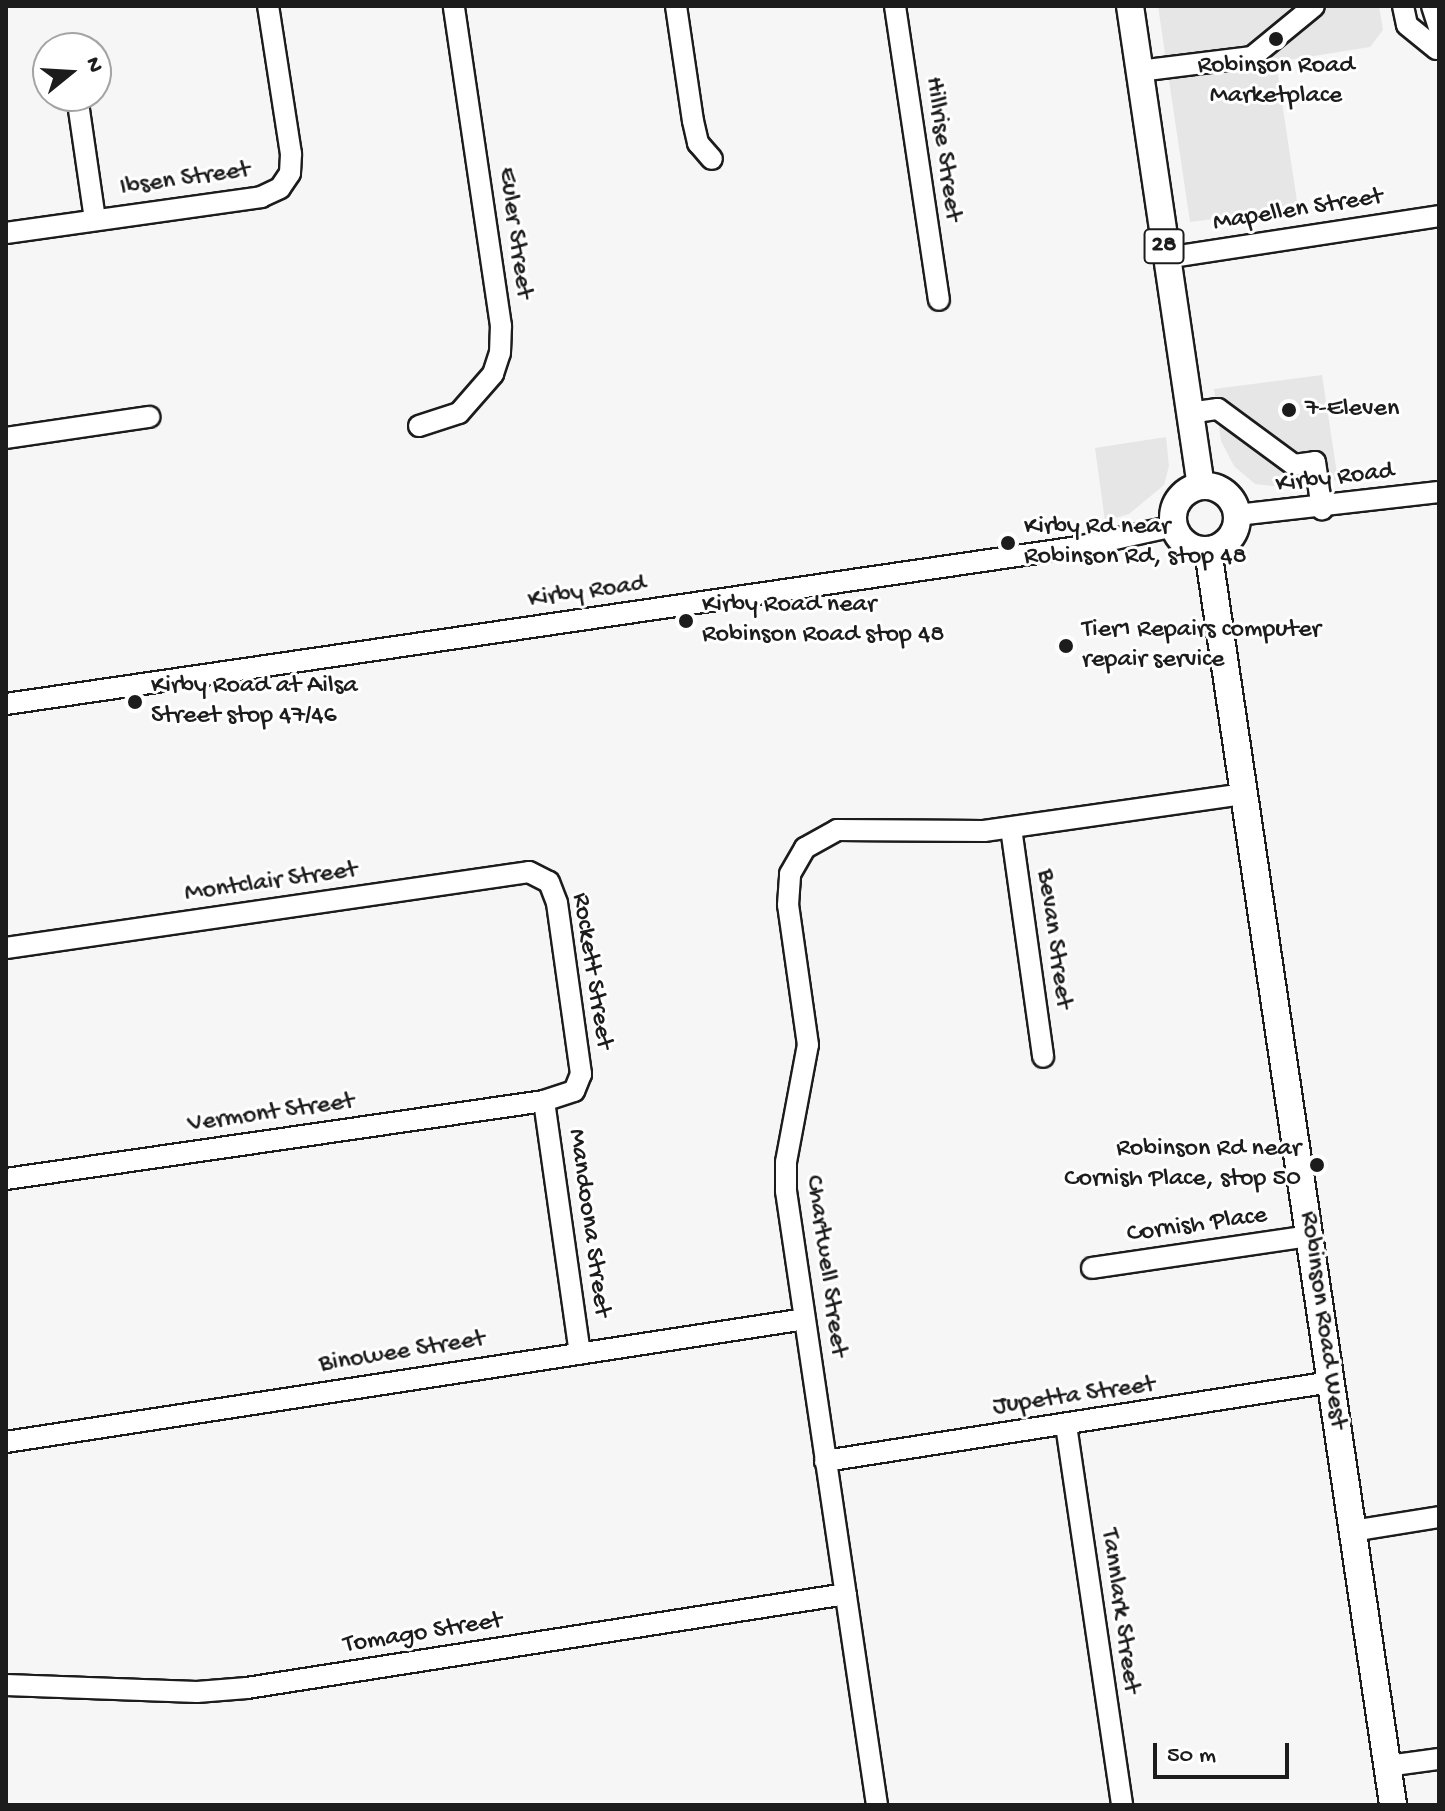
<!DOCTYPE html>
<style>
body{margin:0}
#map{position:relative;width:1445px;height:1811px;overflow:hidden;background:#f6f6f6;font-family:"Gochi Hand",sans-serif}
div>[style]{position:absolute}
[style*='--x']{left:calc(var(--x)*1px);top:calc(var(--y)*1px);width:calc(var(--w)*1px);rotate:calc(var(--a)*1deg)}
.built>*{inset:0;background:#e6e6e6}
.roads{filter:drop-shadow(2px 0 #1c1c1c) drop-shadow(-2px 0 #1c1c1c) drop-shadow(0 2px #1c1c1c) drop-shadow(0 -2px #1c1c1c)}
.minor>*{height:20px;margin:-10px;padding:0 10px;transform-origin:10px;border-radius:10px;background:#fff}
.major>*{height:26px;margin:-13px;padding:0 13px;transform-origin:13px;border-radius:13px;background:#fff}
.major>.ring{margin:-13px;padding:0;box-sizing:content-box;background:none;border:26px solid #fff;border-radius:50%}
.dots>*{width:22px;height:22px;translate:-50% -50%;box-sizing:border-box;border:4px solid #fff;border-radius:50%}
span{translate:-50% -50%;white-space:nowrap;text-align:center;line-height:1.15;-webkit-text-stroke:6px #fff;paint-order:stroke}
.shield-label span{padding:2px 6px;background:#fff;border:2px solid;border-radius:6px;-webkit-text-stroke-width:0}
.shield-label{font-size:24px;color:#1c1c1c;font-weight:700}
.poi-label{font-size:26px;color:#1c1c1c}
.left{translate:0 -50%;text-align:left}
.right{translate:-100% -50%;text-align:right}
.street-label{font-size:26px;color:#1c1c1c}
.frame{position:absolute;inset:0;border:8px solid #1c1c1c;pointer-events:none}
.north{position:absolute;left:32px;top:32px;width:80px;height:80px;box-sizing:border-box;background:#fff;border:2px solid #a4a4a4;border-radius:50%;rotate:72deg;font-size:22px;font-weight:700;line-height:32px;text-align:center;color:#1c1c1c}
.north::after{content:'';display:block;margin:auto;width:28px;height:36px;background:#1c1c1c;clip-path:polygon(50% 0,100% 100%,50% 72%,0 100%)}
.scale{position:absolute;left:1153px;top:1743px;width:136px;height:36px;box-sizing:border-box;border:4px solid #1c1c1c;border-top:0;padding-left:10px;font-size:24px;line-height:28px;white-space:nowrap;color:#1c1c1c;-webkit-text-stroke:6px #fff;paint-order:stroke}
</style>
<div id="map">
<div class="built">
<i style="clip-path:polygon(1158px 6px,1379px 6px,1383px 30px,1370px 47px,1276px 62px,1298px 208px,1190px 222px)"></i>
<i style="clip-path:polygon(1322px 375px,1338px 480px,1282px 487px,1255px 484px,1234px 466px,1221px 441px,1214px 389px)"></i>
<i style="clip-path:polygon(1166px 437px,1169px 466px,1164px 485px,1129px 514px,1105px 521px,1095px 448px)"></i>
</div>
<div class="roads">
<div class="minor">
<i style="--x:676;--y:6;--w:116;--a:81.6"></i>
<i style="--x:693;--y:121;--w:23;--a:77"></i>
<i style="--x:698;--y:143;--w:21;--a:49"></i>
<i style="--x:895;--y:6;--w:297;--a:81.5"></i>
<i style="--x:1403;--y:6;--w:19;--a:78"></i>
<i style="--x:1407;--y:25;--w:38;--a:39"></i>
<i style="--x:1432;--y:6;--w:23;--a:72"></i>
<i style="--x:1139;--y:71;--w:114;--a:-7.1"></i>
<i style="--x:1252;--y:57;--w:80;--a:-39.4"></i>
<i style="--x:77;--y:96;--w:124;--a:81.7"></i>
<i style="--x:6;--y:233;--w:258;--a:-8"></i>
<i style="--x:261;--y:197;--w:21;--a:-25"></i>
<i style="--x:280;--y:188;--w:18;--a:-56"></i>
<i style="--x:290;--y:173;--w:19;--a:-87"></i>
<i style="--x:291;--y:154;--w:150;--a:-98.8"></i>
<i style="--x:1165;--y:258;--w:277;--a:-8.7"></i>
<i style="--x:1189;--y:413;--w:29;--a:-8"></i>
<i style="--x:1218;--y:409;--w:94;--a:36.4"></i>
<i style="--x:1294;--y:465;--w:21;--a:-8"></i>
<i style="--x:1315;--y:462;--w:48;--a:81.5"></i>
<i style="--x:419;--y:426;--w:42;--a:-18"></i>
<i style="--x:459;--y:413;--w:52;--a:-48.9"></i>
<i style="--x:493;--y:374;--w:22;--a:-72"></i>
<i style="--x:500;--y:353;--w:27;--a:-88"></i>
<i style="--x:501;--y:326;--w:323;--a:-98.4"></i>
<i style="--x:6;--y:438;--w:145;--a:-8.4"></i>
<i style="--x:1237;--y:515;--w:203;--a:-6.5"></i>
<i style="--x:6;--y:704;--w:1083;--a:-8.33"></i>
<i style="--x:1078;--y:547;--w:98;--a:-12.3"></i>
<i style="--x:1011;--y:828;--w:231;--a:82"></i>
<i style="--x:6;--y:948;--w:528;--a:-8.27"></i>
<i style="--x:529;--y:872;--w:22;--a:27"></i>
<i style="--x:549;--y:882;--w:22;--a:69"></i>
<i style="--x:557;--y:903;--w:173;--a:82"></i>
<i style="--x:581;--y:1074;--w:18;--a:112"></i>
<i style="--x:574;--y:1091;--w:32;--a:162"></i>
<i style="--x:544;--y:1101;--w:544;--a:171.75"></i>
<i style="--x:544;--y:1101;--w:255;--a:81.9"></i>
<i style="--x:1092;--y:1268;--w:219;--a:-8.4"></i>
<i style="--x:1066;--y:1425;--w:384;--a:81.6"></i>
<i style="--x:6;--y:1442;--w:808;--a:-8.75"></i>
<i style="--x:825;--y:1461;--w:512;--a:-8.87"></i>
<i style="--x:1352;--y:1531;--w:88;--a:-9.1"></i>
<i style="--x:6;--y:1685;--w:191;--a:2.1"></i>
<i style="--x:197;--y:1692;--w:50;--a:-4.6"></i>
<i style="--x:247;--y:1688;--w:606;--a:-8.92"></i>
<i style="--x:1387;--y:1766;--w:52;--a:-7.7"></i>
<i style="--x:877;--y:1805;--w:621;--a:-98.43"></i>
<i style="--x:786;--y:1191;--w:29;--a:-90"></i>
<i style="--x:786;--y:1162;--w:119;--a:-79.4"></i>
<i style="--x:808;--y:1045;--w:141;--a:-98.1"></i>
<i style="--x:788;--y:905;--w:31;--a:-86"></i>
<i style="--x:790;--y:874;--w:30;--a:-60"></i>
<i style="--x:805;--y:848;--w:37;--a:-29"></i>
<i style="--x:837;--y:830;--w:147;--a:0.4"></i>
<i style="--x:984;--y:831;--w:263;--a:-8.1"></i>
</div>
<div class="major">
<i style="--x:1130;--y:6;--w:485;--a:81.6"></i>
<i class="ring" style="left:1173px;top:486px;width:38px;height:38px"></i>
<i style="--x:1208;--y:550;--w:1269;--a:81.61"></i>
</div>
</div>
<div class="dots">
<i style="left:1276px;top:39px;background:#1c1c1c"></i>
<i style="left:1289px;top:410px;background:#1c1c1c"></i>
<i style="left:1008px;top:543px;background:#1c1c1c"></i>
<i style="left:686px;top:621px;background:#1c1c1c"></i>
<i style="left:1066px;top:646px;background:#1c1c1c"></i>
<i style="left:135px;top:702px;background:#1c1c1c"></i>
<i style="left:1317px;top:1165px;background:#1c1c1c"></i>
</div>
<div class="shield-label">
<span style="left:1164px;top:246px">28</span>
</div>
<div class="poi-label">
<span style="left:1276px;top:82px">Robinson Road<br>Marketplace</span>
<span class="left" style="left:1305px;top:410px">7-Eleven</span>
<span class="left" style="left:1024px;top:543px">Kirby Rd near<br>Robinson Rd, stop 48</span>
<span class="left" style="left:702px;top:621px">Kirby Road near<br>Robinson Road stop 48</span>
<span class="left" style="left:1082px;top:646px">Tier1 Repairs computer<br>repair service</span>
<span class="left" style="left:151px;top:702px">Kirby Road at Ailsa<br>Street stop 47/46</span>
<span class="right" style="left:1301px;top:1165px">Robinson Rd near<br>Cornish Place, stop 50</span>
</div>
<div class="street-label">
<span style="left:942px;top:149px;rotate:82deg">Hillrise Street</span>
<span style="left:185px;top:180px;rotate:-8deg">Ibsen Street</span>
<span style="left:1298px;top:211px;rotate:-9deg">Mapellen Street</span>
<span style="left:514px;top:233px;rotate:82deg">Euler Street</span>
<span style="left:1335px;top:479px;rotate:-7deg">Kirby Road</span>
<span style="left:587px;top:593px;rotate:-8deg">Kirby Road</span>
<span style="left:271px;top:883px;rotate:-8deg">Montclair Street</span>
<span style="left:1053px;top:939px;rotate:82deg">Bevan Street</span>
<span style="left:591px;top:971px;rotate:81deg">Rockett Street</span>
<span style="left:271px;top:1114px;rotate:-8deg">Vermont Street</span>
<span style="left:588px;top:1223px;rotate:82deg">Mandoona Street</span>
<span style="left:1197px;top:1226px;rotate:-8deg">Cornish Place</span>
<span style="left:825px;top:1266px;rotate:82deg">Chartwell Street</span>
<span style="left:1322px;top:1320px;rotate:82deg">Robinson Road West</span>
<span style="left:402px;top:1353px;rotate:-9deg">Binowee Street</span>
<span style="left:1074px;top:1397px;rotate:-8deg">Jupetta Street</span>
<span style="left:1119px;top:1611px;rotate:82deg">Tannlark Street</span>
<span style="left:423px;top:1634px;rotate:-9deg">Tomago Street</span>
</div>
<div class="frame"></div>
<div class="north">N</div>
<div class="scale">50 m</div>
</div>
